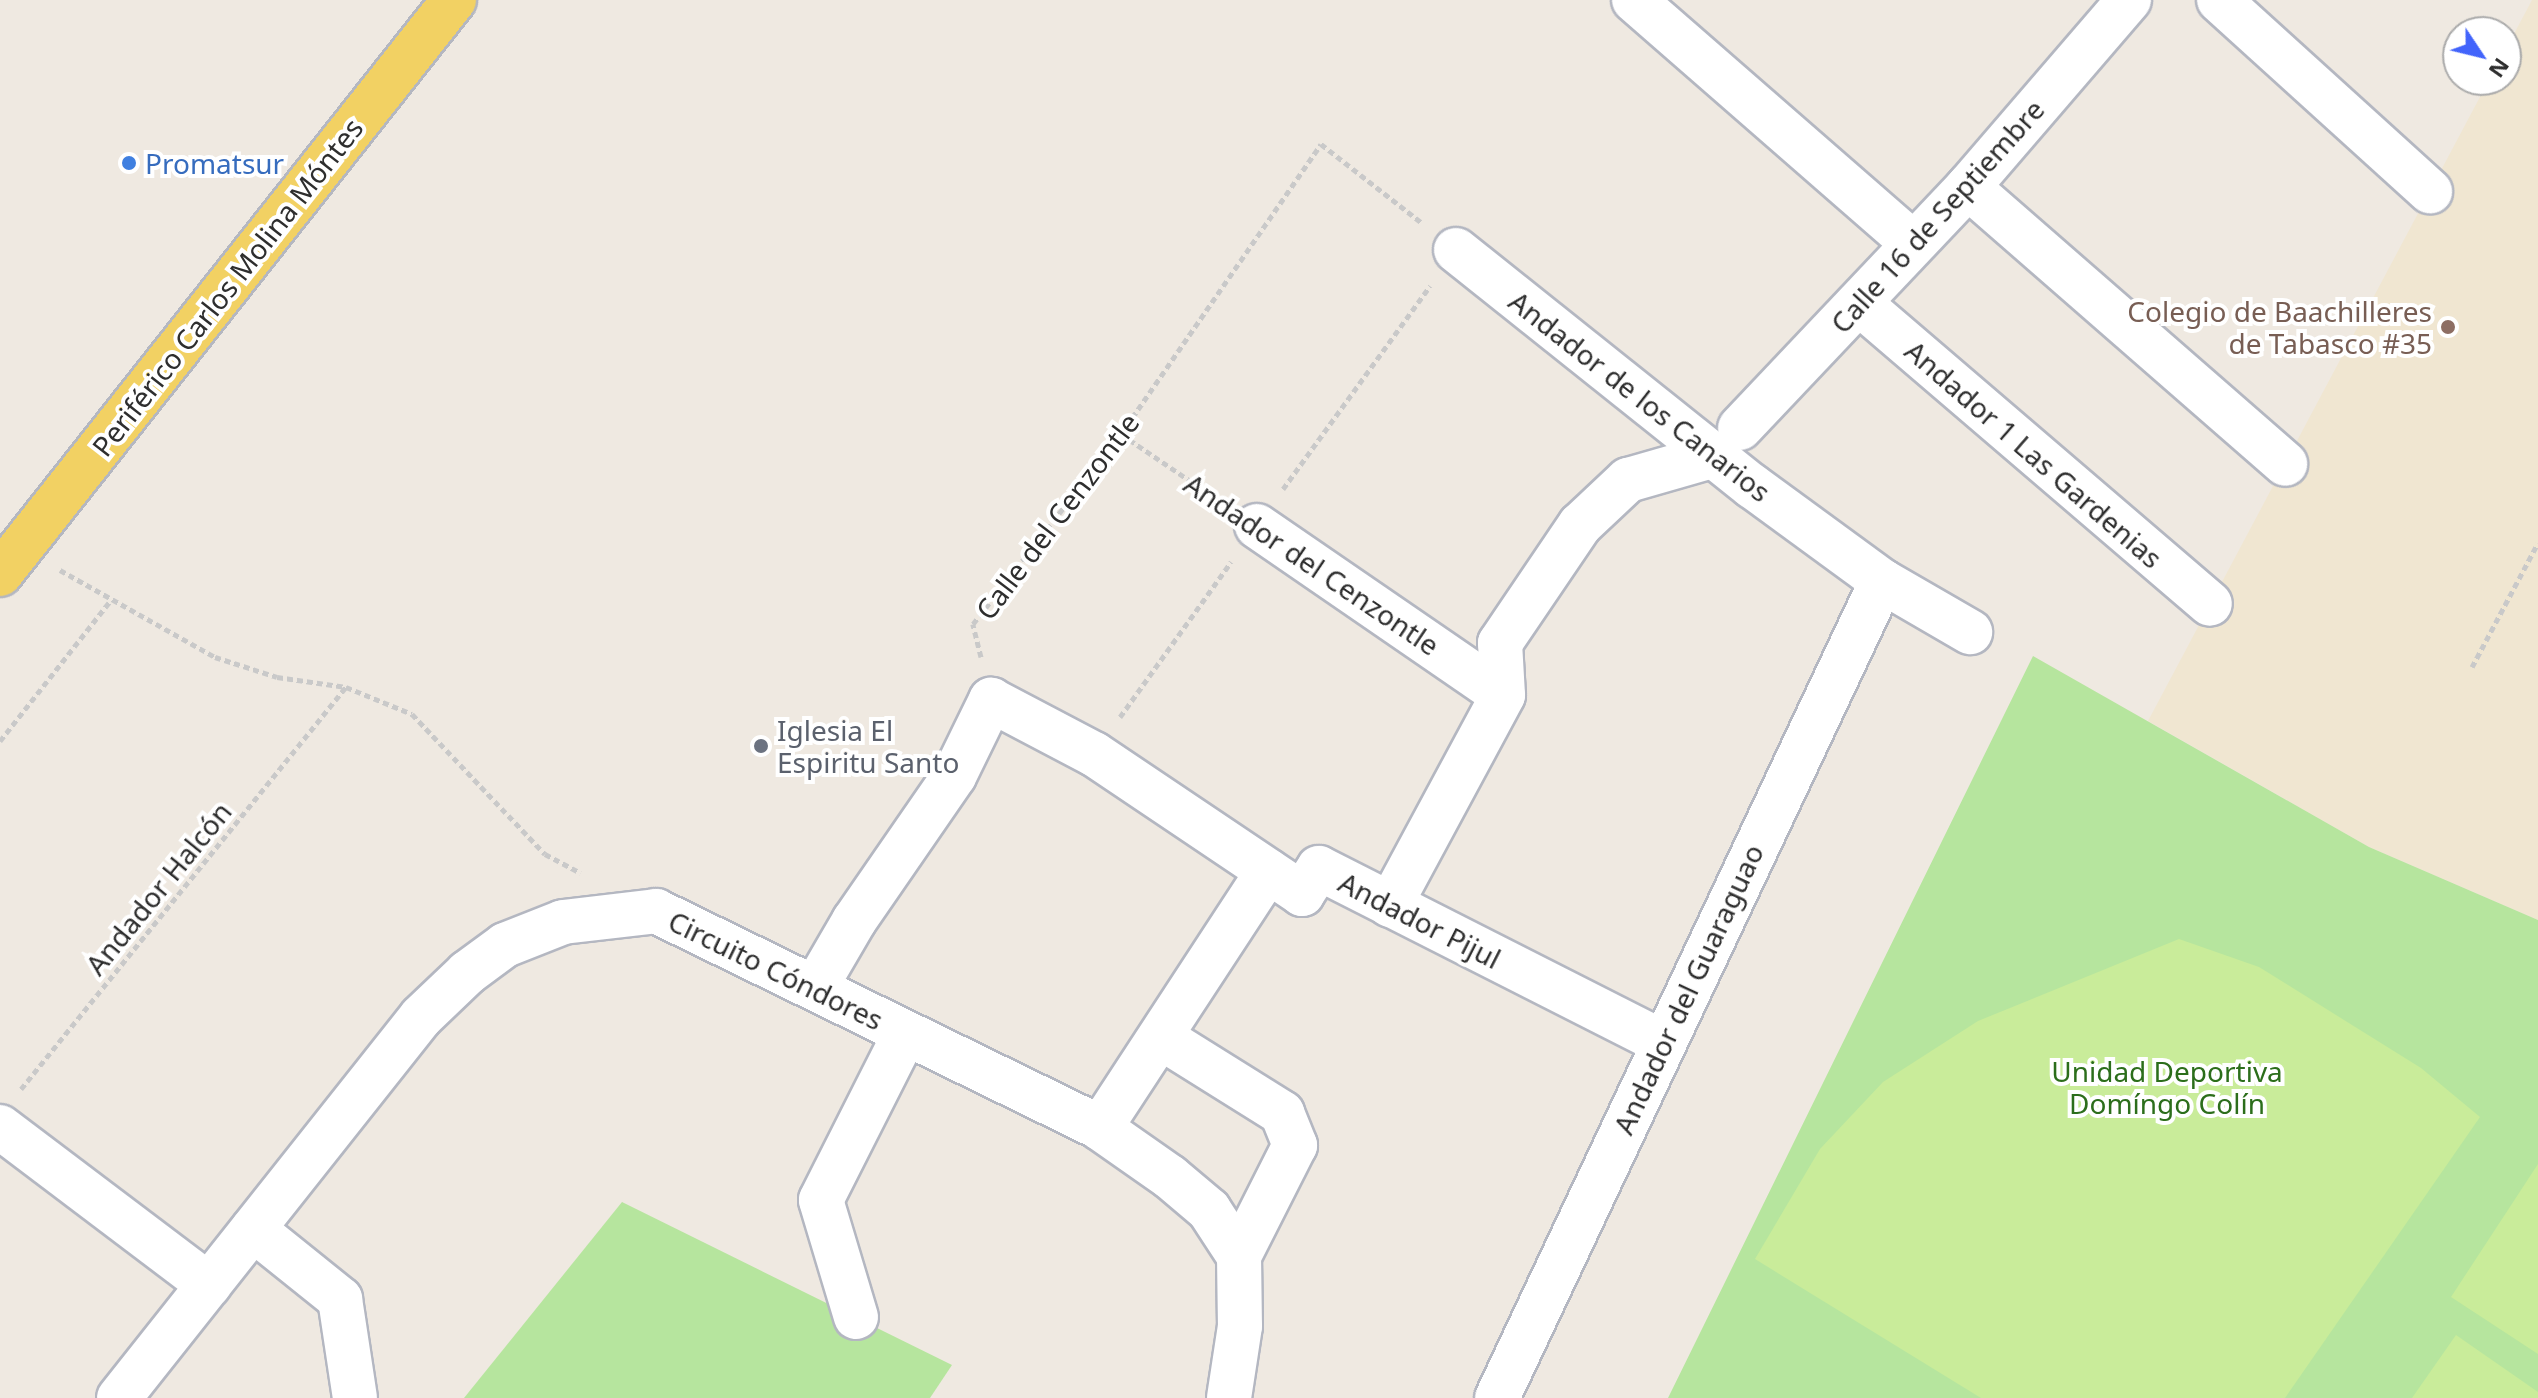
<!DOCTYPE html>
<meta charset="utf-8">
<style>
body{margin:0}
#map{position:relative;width:2538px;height:1398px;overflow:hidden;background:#efe9e1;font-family:"Noto Sans",sans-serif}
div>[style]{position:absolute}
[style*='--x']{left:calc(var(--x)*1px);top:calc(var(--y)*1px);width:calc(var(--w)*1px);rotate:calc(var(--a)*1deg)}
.education>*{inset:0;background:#f0e6d1}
.green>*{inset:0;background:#b6e59e}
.pitch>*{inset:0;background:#c9ec9a}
.path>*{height:5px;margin-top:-2.5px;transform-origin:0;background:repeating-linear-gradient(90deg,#c9c9c9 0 6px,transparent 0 10px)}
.roads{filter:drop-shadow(2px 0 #b4b7c1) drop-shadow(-2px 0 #b4b7c1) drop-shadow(0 2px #b4b7c1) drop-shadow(0 -2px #b4b7c1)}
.street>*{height:44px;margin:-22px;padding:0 22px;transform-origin:22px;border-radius:22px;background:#fff}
.primary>*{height:44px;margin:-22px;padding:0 22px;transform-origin:22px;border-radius:22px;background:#f2d163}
.dots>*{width:22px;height:22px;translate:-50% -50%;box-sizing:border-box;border:4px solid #fff;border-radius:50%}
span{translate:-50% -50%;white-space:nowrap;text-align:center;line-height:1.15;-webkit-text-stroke:8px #fff;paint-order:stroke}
.shop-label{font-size:28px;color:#366cbe}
.left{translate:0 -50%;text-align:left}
.street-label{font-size:28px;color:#2e2e2e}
.education-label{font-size:28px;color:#785e54}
.right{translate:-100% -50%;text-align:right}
.worship-label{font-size:28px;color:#5b616d}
.park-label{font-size:28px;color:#2c6e1b}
.north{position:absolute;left:2442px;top:16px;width:80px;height:80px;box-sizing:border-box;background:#fff;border:2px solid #ababab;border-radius:50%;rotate:125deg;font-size:22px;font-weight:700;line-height:32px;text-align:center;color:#2e2e2e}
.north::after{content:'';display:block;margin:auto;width:28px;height:36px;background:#4264fb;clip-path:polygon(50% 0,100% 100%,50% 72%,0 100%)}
</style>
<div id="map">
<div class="education">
<i style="clip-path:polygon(2532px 0,2538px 0,2538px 920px,2369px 847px,2148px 721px,2489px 80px,2506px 80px,2506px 49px)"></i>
</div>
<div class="green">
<i style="clip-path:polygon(2033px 656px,2369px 847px,2538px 920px,2538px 1398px,1668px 1398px)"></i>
<i style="clip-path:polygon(622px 1202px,952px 1365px,930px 1398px,464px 1398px)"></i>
</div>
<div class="pitch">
<i style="clip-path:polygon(2179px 939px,2259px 967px,2421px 1068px,2480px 1117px,2285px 1398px,1981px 1398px,1755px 1259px,1820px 1149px,1883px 1082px,1978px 1021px)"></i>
<i style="clip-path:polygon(2538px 1164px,2538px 1354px,2451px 1297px)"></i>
<i style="clip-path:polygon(2456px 1335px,2538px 1392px,2538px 1398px,2412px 1398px)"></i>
</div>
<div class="path">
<i style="--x:1121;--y:434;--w:123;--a:34.1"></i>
<i style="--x:1283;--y:489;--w:251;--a:-54.1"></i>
<i style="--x:60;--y:570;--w:178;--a:29.3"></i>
<i style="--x:215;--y:657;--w:65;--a:17.9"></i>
<i style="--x:277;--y:677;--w:70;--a:8.2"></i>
<i style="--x:346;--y:687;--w:71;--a:22.2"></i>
<i style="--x:412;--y:714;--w:193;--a:46.5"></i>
<i style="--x:545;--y:854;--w:40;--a:28"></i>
<i style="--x:981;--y:657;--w:34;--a:-104"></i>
<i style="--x:973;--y:624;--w:241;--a:-52.1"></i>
<i style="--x:1121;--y:434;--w:352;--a:-55.4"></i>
<i style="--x:1321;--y:144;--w:127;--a:38"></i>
<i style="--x:2472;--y:667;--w:140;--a:-62"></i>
<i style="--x:1120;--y:717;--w:191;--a:-54.4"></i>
<i style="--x:0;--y:741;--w:178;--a:-51.8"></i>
<i style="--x:21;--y:1089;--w:517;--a:-51.05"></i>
</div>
<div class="roads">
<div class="street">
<i style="--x:1634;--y:0;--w:370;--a:41.1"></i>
<i style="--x:2219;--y:0;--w:285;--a:42.2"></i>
<i style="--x:1968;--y:187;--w:421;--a:41.1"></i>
<i style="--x:1456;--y:250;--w:379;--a:38.6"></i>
<i style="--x:1752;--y:486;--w:161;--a:36.2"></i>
<i style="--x:1882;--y:581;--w:102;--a:30.1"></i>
<i style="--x:1859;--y:303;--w:462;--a:40.6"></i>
<i style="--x:1740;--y:428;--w:332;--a:-46.6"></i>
<i style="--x:1968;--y:187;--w:247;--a:-49.3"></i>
<i style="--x:1257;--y:526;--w:298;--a:34.5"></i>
<i style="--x:1390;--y:905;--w:238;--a:-61.7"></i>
<i style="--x:1503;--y:695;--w:52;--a:-93.3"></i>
<i style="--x:1500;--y:643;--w:143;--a:-55.9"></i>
<i style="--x:1580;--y:525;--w:66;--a:-43.2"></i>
<i style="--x:1628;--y:480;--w:91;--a:-16"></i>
<i style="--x:815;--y:988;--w:78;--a:-59.8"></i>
<i style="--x:854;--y:921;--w:176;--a:-55.4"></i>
<i style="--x:954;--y:776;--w:85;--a:-64"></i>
<i style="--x:991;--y:700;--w:116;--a:27.7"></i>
<i style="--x:1094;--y:754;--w:251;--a:33.9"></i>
<i style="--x:1302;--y:894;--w:31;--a:-57"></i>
<i style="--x:1319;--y:868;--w:385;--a:26.9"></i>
<i style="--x:1162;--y:1038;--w:142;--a:32"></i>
<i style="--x:1282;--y:1113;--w:35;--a:68"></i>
<i style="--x:1295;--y:1145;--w:124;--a:116.8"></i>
<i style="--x:0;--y:1127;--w:262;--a:37.1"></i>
<i style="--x:1100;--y:1128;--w:307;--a:-56.8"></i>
<i style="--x:253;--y:1229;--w:112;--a:38.8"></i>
<i style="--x:340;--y:1299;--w:100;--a:81.4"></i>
<i style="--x:856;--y:1317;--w:122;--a:-106.7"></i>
<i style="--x:821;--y:1200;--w:186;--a:-63.2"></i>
<i style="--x:119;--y:1398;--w:486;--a:-51.6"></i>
<i style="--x:421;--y:1017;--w:64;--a:-43.7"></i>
<i style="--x:467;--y:973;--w:47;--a:-36.4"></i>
<i style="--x:505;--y:945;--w:62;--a:-21.6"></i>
<i style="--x:563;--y:922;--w:94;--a:-6.7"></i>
<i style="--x:656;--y:911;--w:494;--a:26"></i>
<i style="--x:1100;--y:1128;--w:85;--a:35"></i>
<i style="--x:1170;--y:1177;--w:51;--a:40.2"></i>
<i style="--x:1209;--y:1210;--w:55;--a:56.9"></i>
<i style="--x:1239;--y:1256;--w:70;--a:89.2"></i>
<i style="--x:1240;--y:1326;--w:73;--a:98.7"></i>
<i style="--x:1497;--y:1398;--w:903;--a:-64.77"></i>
</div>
<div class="primary">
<i style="--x:0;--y:574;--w:732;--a:-51.66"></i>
</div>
</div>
<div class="dots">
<i style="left:129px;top:163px;background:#3f7fe0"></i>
<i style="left:2448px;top:327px;background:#8d6e63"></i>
<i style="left:761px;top:746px;background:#6b7280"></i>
</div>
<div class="shop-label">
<span class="left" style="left:145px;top:163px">Promatsur</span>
</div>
<div class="street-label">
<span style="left:1937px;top:216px;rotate:-48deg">Calle 16 de Septiembre</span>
<span style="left:227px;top:287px;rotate:-52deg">Periférico Carlos Molina Móntes</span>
<span style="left:1640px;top:396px;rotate:38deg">Andador de los Canarios</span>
<span style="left:2034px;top:454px;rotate:41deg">Andador 1 Las Gardenias</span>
<span style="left:1057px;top:516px;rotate:-53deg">Calle del Cenzontle</span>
<span style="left:1312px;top:564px;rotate:34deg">Andador del Cenzontle</span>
<span style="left:158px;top:888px;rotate:-51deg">Andador Halcón</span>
<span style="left:1420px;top:920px;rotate:27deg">Andador Pijul</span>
<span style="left:776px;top:970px;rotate:26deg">Circuito Cóndores</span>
<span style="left:1688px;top:989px;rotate:-65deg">Andador del Guaraguao</span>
</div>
<div class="education-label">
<span class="right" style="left:2432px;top:327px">Colegio de Baachilleres<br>de Tabasco #35</span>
</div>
<div class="worship-label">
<span class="left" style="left:777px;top:746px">Iglesia El<br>Espiritu Santo</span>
</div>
<div class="park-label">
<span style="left:2167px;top:1087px">Unidad Deportiva<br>Domíngo Colín</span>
</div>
<div class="north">N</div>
</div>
